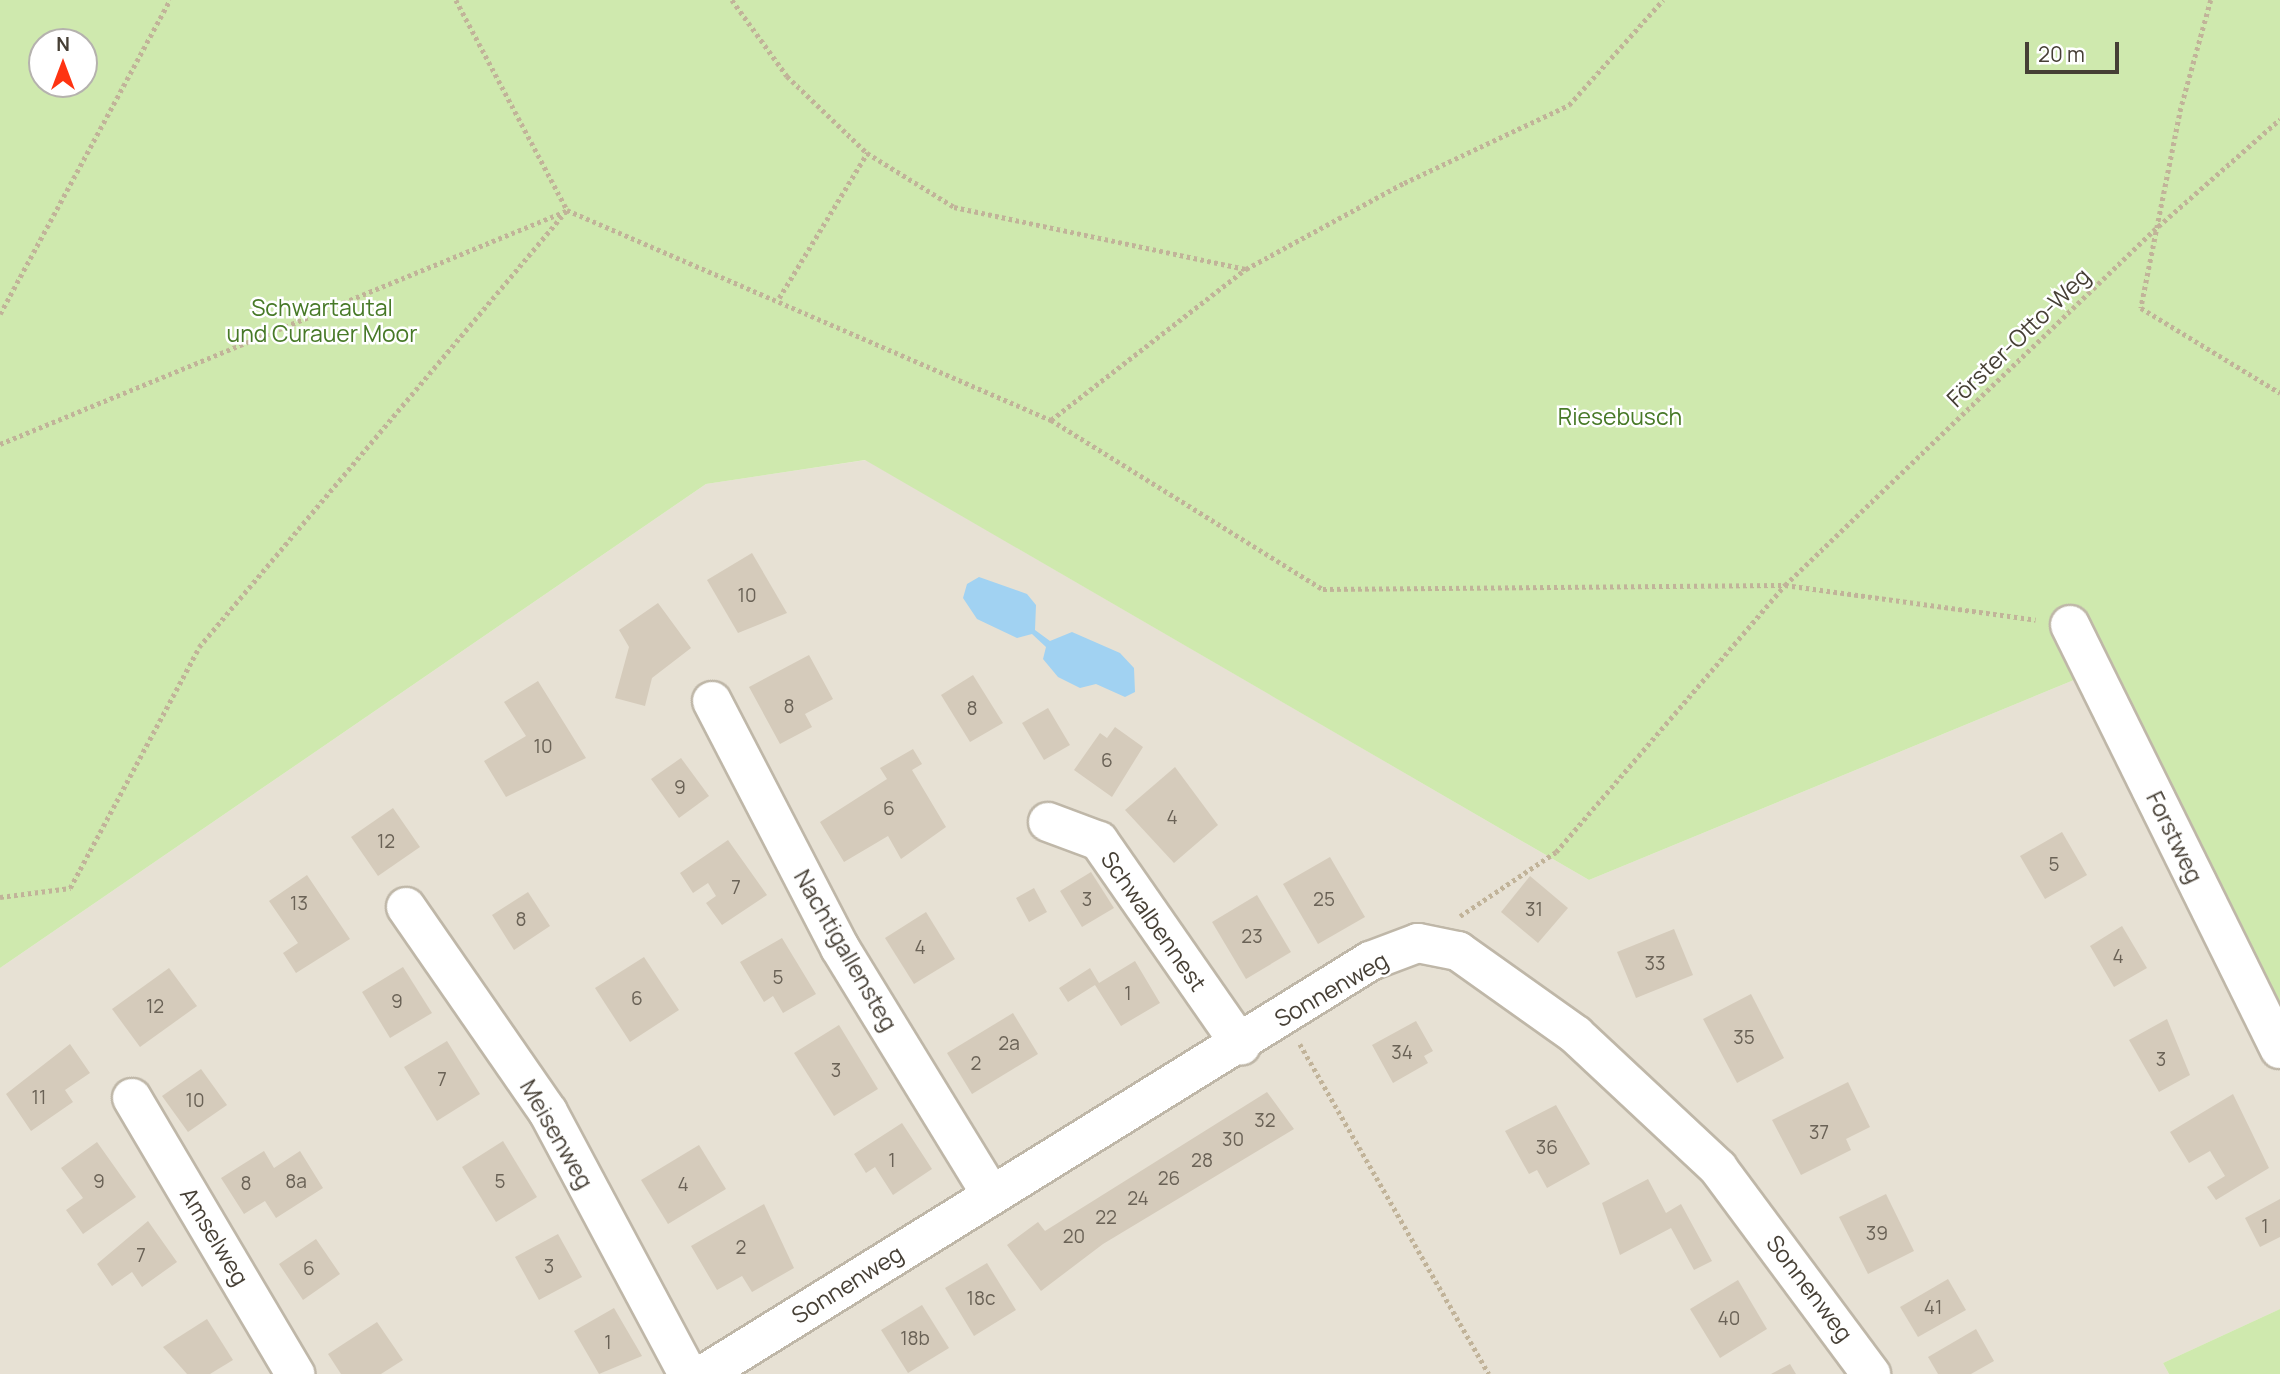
<!DOCTYPE html>
<meta charset="utf-8">
<style>
body{margin:0}
#map{position:relative;width:2280px;height:1374px;overflow:hidden;background:#f3efe6;font-family:Manrope,sans-serif}
div>[style]{position:absolute}
[style*='--x']{left:calc(var(--x)*1px);top:calc(var(--y)*1px);width:calc(var(--w)*1px);rotate:calc(var(--a)*1deg)}
.residential>*{inset:0;background:#e7e1d4}
.green>*{inset:0;background:#cfe9ae}
.water>*{inset:0;background:#a1d2f2}
.building>*{inset:0;background:#d5cbbb}
.path>*{height:4.5px;margin-top:-2.25px;transform-origin:0;background:repeating-linear-gradient(90deg,#c1b399 0 3.5px,transparent 0 7px)}
.roads{filter:drop-shadow(2px 0 #bfb7a8) drop-shadow(-2px 0 #bfb7a8) drop-shadow(0 2px #bfb7a8) drop-shadow(0 -2px #bfb7a8)}
.minor>*{height:38px;margin:-19px;padding:0 19px;transform-origin:19px;border-radius:19px;background:#fff}
span{translate:-50% -50%;white-space:nowrap;text-align:center;line-height:1.15;-webkit-text-stroke:5px #fff;paint-order:stroke}
.number-label{font-size:19px;color:#6a6256}
.number-label span{-webkit-text-stroke-width:0}
.park-label{font-size:23px;color:#477927}
.street-label{font-size:23px;color:#463f35}
.north{position:absolute;left:28px;top:28px;width:70px;height:70px;box-sizing:border-box;background:#fff;border:2px solid #b5b2ae;border-radius:50%;rotate:0deg;font-size:19px;font-weight:700;line-height:28px;text-align:center;color:#463f35}
.north::after{content:'';display:block;margin:auto;width:24px;height:32px;background:#fe3312;clip-path:polygon(50% 0,100% 100%,50% 72%,0 100%)}
.scale{position:absolute;left:2025px;top:42px;width:94px;height:32px;box-sizing:border-box;border:4px solid #463f35;border-top:0;padding-left:9px;font-size:21px;line-height:24px;white-space:nowrap;color:#463f35;-webkit-text-stroke:5px #fff;paint-order:stroke}
</style>
<div id="map">
<div class="residential">
<i style="clip-path:polygon(866px 460px,1589px 880px,2108px 666px,2280px 1026px,2280px 1309px,2163px 1363px,2169px 1374px,0 1374px,0 968px,706px 484px)"></i>
</div>
<div class="green">
<i style="clip-path:polygon(evenodd,0 0,2280px 0,2280px 1026px,2108px 666px,1589px 880px,865px 460px,706px 484px,0 968px,0 0,42px 42px,84px 42px,84px 84px,42px 84px,42px 42px)"></i>
<i style="clip-path:polygon(2280px 1309px,2280px 1374px,2169px 1374px,2163px 1363px)"></i>
</div>
<div class="water">
<i style="clip-path:polygon(979px 577px,1027px 594px,1036px 605px,1035px 630px,1050px 641px,1072px 632px,1120px 653px,1134px 668px,1135px 692px,1125px 697px,1096px 684px,1080px 688px,1058px 677px,1043px 659px,1046px 647px,1032px 634px,1017px 638px,977px 619px,963px 598px,967px 584px)"></i>
</div>
<div class="building">
<i style="clip-path:polygon(752px 553px,787px 613px,738px 633px,707px 580px)"></i>
<i style="clip-path:polygon(658px 603px,691px 648px,652px 678px,645px 706px,615px 698px,629px 647px,619px 630px)"></i>
<i style="clip-path:polygon(809px 655px,833px 699px,805px 714px,812px 727px,780px 744px,749px 687px)"></i>
<i style="clip-path:polygon(973px 675px,1003px 723px,970px 742px,941px 695px)"></i>
<i style="clip-path:polygon(538px 681px,586px 758px,506px 797px,484px 761px,526px 736px,504px 702px)"></i>
<i style="clip-path:polygon(1048px 708px,1070px 745px,1044px 760px,1022px 723px)"></i>
<i style="clip-path:polygon(1115px 727px,1143px 747px,1112px 797px,1074px 770px,1100px 733px,1107px 738px)"></i>
<i style="clip-path:polygon(913px 749px,922px 764px,912px 770px,946px 827px,901px 859px,888px 836px,844px 862px,820px 822px,887px 779px,880px 768px)"></i>
<i style="clip-path:polygon(681px 758px,709px 796px,679px 818px,651px 779px)"></i>
<i style="clip-path:polygon(1175px 767px,1218px 825px,1174px 863px,1125px 810px)"></i>
<i style="clip-path:polygon(393px 808px,420px 847px,378px 876px,351px 837px)"></i>
<i style="clip-path:polygon(2062px 832px,2087px 875px,2045px 899px,2020px 856px)"></i>
<i style="clip-path:polygon(728px 840px,767px 895px,722px 925px,706px 903px,716px 896px,708px 883px,693px 893px,680px 873px)"></i>
<i style="clip-path:polygon(1330px 857px,1365px 917px,1318px 944px,1283px 884px)"></i>
<i style="clip-path:polygon(1091px 872px,1114px 908px,1082px 927px,1060px 891px)"></i>
<i style="clip-path:polygon(307px 875px,350px 939px,296px 973px,283px 953px,298px 943px,269px 901px)"></i>
<i style="clip-path:polygon(1530px 876px,1568px 908px,1538px 943px,1501px 912px)"></i>
<i style="clip-path:polygon(1034px 888px,1047px 912px,1029px 922px,1016px 898px)"></i>
<i style="clip-path:polygon(528px 892px,550px 926px,514px 950px,492px 915px)"></i>
<i style="clip-path:polygon(1257px 895px,1291px 952px,1246px 979px,1212px 922px)"></i>
<i style="clip-path:polygon(926px 912px,955px 959px,914px 984px,885px 938px)"></i>
<i style="clip-path:polygon(2122px 926px,2147px 968px,2114px 987px,2090px 946px)"></i>
<i style="clip-path:polygon(1674px 929px,1693px 975px,1636px 998px,1617px 952px)"></i>
<i style="clip-path:polygon(782px 938px,816px 994px,783px 1013px,773px 996px,764px 1002px,740px 962px)"></i>
<i style="clip-path:polygon(644px 957px,679px 1010px,630px 1042px,595px 988px)"></i>
<i style="clip-path:polygon(1135px 961px,1160px 1003px,1121px 1026px,1095px 985px,1068px 1002px,1059px 988px,1090px 968px,1099px 983px)"></i>
<i style="clip-path:polygon(403px 967px,432px 1013px,390px 1038px,362px 992px)"></i>
<i style="clip-path:polygon(169px 968px,197px 1006px,140px 1047px,112px 1009px)"></i>
<i style="clip-path:polygon(1751px 994px,1784px 1058px,1737px 1083px,1703px 1019px)"></i>
<i style="clip-path:polygon(1013px 1013px,1038px 1054px,972px 1094px,947px 1053px)"></i>
<i style="clip-path:polygon(2167px 1019px,2190px 1075px,2159px 1092px,2129px 1040px)"></i>
<i style="clip-path:polygon(1416px 1021px,1433px 1051px,1424px 1056px,1428px 1063px,1393px 1083px,1372px 1045px)"></i>
<i style="clip-path:polygon(839px 1025px,878px 1089px,834px 1116px,794px 1053px)"></i>
<i style="clip-path:polygon(447px 1041px,480px 1094px,437px 1121px,404px 1067px)"></i>
<i style="clip-path:polygon(70px 1044px,90px 1073px,65px 1090px,73px 1102px,31px 1131px,6px 1094px)"></i>
<i style="clip-path:polygon(201px 1069px,227px 1105px,188px 1132px,162px 1096px)"></i>
<i style="clip-path:polygon(1848px 1082px,1870px 1127px,1846px 1139px,1851px 1150px,1801px 1175px,1772px 1120px)"></i>
<i style="clip-path:polygon(1267px 1092px,1294px 1129px,1103px 1244px,1041px 1291px,1007px 1245px,1038px 1222px,1045px 1231px)"></i>
<i style="clip-path:polygon(2233px 1094px,2269px 1168px,2216px 1200px,2207px 1187px,2225px 1176px,2210px 1151px,2189px 1163px,2170px 1132px)"></i>
<i style="clip-path:polygon(1556px 1105px,1590px 1164px,1547px 1188px,1537px 1170px,1529px 1174px,1505px 1131px)"></i>
<i style="clip-path:polygon(902px 1123px,932px 1169px,893px 1195px,875px 1167px,866px 1173px,854px 1154px)"></i>
<i style="clip-path:polygon(503px 1141px,537px 1197px,496px 1222px,462px 1167px)"></i>
<i style="clip-path:polygon(97px 1142px,136px 1197px,83px 1234px,66px 1210px,83px 1198px,61px 1168px)"></i>
<i style="clip-path:polygon(699px 1145px,726px 1189px,668px 1224px,641px 1180px)"></i>
<i style="clip-path:polygon(264px 1151px,274px 1168px,300px 1151px,323px 1188px,276px 1218px,265px 1201px,244px 1214px,221px 1178px)"></i>
<i style="clip-path:polygon(1648px 1179px,1666px 1213px,1681px 1204px,1712px 1261px,1694px 1270px,1671px 1228px,1620px 1255px,1602px 1203px)"></i>
<i style="clip-path:polygon(1886px 1194px,1914px 1251px,1868px 1274px,1839px 1217px)"></i>
<i style="clip-path:polygon(2280px 1199px,2280px 1237px,2260px 1247px,2245px 1218px)"></i>
<i style="clip-path:polygon(764px 1204px,794px 1268px,752px 1292px,742px 1276px,717px 1290px,691px 1246px)"></i>
<i style="clip-path:polygon(148px 1221px,177px 1262px,142px 1287px,132px 1272px,112px 1286px,97px 1264px)"></i>
<i style="clip-path:polygon(558px 1234px,582px 1277px,539px 1300px,515px 1257px)"></i>
<i style="clip-path:polygon(316px 1239px,340px 1274px,303px 1300px,279px 1264px)"></i>
<i style="clip-path:polygon(987px 1263px,1016px 1310px,974px 1336px,945px 1288px)"></i>
<i style="clip-path:polygon(1948px 1279px,1966px 1310px,1918px 1337px,1900px 1307px)"></i>
<i style="clip-path:polygon(1738px 1280px,1767px 1329px,1720px 1358px,1690px 1309px)"></i>
<i style="clip-path:polygon(922px 1305px,949px 1348px,908px 1373px,881px 1330px)"></i>
<i style="clip-path:polygon(614px 1308px,642px 1356px,599px 1374px,574px 1331px)"></i>
<i style="clip-path:polygon(207px 1319px,233px 1360px,210px 1374px,187px 1374px,163px 1347px)"></i>
<i style="clip-path:polygon(377px 1322px,403px 1360px,381px 1374px,341px 1374px,328px 1354px)"></i>
<i style="clip-path:polygon(1976px 1329px,1994px 1361px,1971px 1374px,1938px 1374px,1928px 1357px)"></i>
<i style="clip-path:polygon(1790px 1364px,1796px 1374px,1771px 1374px)"></i>
</div>
<div class="path">
<i style="--x:456;--y:0;--w:238;--a:62.1"></i>
<i style="--x:567;--y:210;--w:528;--a:23.46"></i>
<i style="--x:1051;--y:420;--w:320;--a:31.9"></i>
<i style="--x:1323;--y:589;--w:462;--a:-0.5"></i>
<i style="--x:1785;--y:585;--w:253;--a:7.9"></i>
<i style="--x:732;--y:0;--w:94;--a:54.1"></i>
<i style="--x:787;--y:76;--w:111;--a:43.9"></i>
<i style="--x:867;--y:153;--w:102;--a:31.8"></i>
<i style="--x:954;--y:207;--w:298;--a:12"></i>
<i style="--x:2211;--y:0;--w:112;--a:105.5"></i>
<i style="--x:2181;--y:108;--w:204;--a:101.3"></i>
<i style="--x:2141;--y:308;--w:163;--a:31.4"></i>
<i style="--x:779;--y:298;--w:170;--a:-58.7"></i>
<i style="--x:0;--y:314;--w:357;--a:-61.6"></i>
<i style="--x:1051;--y:420;--w:247;--a:-37.8"></i>
<i style="--x:1246;--y:269;--w:180;--a:-28.6"></i>
<i style="--x:1404;--y:183;--w:183;--a:-25.3"></i>
<i style="--x:1569;--y:105;--w:141;--a:-48.2"></i>
<i style="--x:0;--y:444;--w:612;--a:-22.38"></i>
<i style="--x:0;--y:897;--w:71;--a:-7.3"></i>
<i style="--x:70;--y:888;--w:273;--a:-61.8"></i>
<i style="--x:199;--y:647;--w:571;--a:-49.9"></i>
<i style="--x:1460;--y:916;--w:115;--a:-33.7"></i>
<i style="--x:1556;--y:852;--w:352;--a:-49.4"></i>
<i style="--x:1785;--y:585;--w:511;--a:-43.89"></i>
<i style="--x:2153;--y:231;--w:169;--a:-41.4"></i>
<i style="--x:1300;--y:1044;--w:380;--a:60.2"></i>
</div>
<div class="roads">
<div class="minor">
<i style="--x:2070;--y:625;--w:473;--a:63.7"></i>
<i style="--x:712;--y:701;--w:278;--a:62.6"></i>
<i style="--x:840;--y:948;--w:289;--a:58.5"></i>
<i style="--x:1048;--y:822;--w:54;--a:20.4"></i>
<i style="--x:1099;--y:841;--w:249;--a:55.2"></i>
<i style="--x:406;--y:907;--w:249;--a:55.3"></i>
<i style="--x:548;--y:1112;--w:297;--a:61.9"></i>
<i style="--x:132;--y:1098;--w:321;--a:59.4"></i>
<i style="--x:704;--y:1374;--w:784;--a:-31.8"></i>
<i style="--x:1370;--y:961;--w:51;--a:-20.6"></i>
<i style="--x:1418;--y:943;--w:41;--a:11.3"></i>
<i style="--x:1458;--y:951;--w:145;--a:35.4"></i>
<i style="--x:1576;--y:1035;--w:195;--a:43.1"></i>
<i style="--x:1718;--y:1168;--w:257;--a:53.4"></i>
</div>
</div>
<div class="number-label">
<span style="left:747px;top:596px">10</span>
<span style="left:789px;top:707px">8</span>
<span style="left:972px;top:709px">8</span>
<span style="left:543px;top:747px">10</span>
<span style="left:1107px;top:761px">6</span>
<span style="left:680px;top:788px">9</span>
<span style="left:889px;top:809px">6</span>
<span style="left:1172px;top:818px">4</span>
<span style="left:386px;top:842px">12</span>
<span style="left:2054px;top:865px">5</span>
<span style="left:736px;top:888px">7</span>
<span style="left:1087px;top:900px">3</span>
<span style="left:1324px;top:900px">25</span>
<span style="left:299px;top:904px">13</span>
<span style="left:1534px;top:910px">31</span>
<span style="left:521px;top:920px">8</span>
<span style="left:1252px;top:937px">23</span>
<span style="left:920px;top:948px">4</span>
<span style="left:2118px;top:957px">4</span>
<span style="left:1655px;top:964px">33</span>
<span style="left:778px;top:978px">5</span>
<span style="left:1128px;top:994px">1</span>
<span style="left:637px;top:999px">6</span>
<span style="left:397px;top:1002px">9</span>
<span style="left:155px;top:1007px">12</span>
<span style="left:1744px;top:1038px">35</span>
<span style="left:1009px;top:1044px">2a</span>
<span style="left:1402px;top:1053px">34</span>
<span style="left:2161px;top:1060px">3</span>
<span style="left:976px;top:1064px">2</span>
<span style="left:836px;top:1071px">3</span>
<span style="left:442px;top:1080px">7</span>
<span style="left:39px;top:1098px">11</span>
<span style="left:195px;top:1101px">10</span>
<span style="left:1265px;top:1121px">32</span>
<span style="left:1819px;top:1133px">37</span>
<span style="left:1233px;top:1140px">30</span>
<span style="left:1547px;top:1148px">36</span>
<span style="left:892px;top:1161px">1</span>
<span style="left:1202px;top:1161px">28</span>
<span style="left:1169px;top:1179px">26</span>
<span style="left:99px;top:1182px">9</span>
<span style="left:296px;top:1182px">8a</span>
<span style="left:500px;top:1182px">5</span>
<span style="left:246px;top:1184px">8</span>
<span style="left:683px;top:1185px">4</span>
<span style="left:1138px;top:1199px">24</span>
<span style="left:1106px;top:1218px">22</span>
<span style="left:2265px;top:1227px">1</span>
<span style="left:1877px;top:1234px">39</span>
<span style="left:1074px;top:1237px">20</span>
<span style="left:741px;top:1248px">2</span>
<span style="left:141px;top:1256px">7</span>
<span style="left:549px;top:1267px">3</span>
<span style="left:309px;top:1269px">6</span>
<span style="left:981px;top:1299px">18c</span>
<span style="left:1933px;top:1308px">41</span>
<span style="left:1729px;top:1319px">40</span>
<span style="left:915px;top:1339px">18b</span>
<span style="left:608px;top:1343px">1</span>
</div>
<div class="park-label">
<span style="left:322px;top:320px">Schwartautal<br>und Curauer Moor</span>
<span style="left:1620px;top:416px">Riesebusch</span>
</div>
<div class="street-label">
<span style="left:2018px;top:337px;rotate:-44deg">Förster-Otto-Weg</span>
<span style="left:2175px;top:837px;rotate:64deg">Forstweg</span>
<span style="left:1154px;top:921px;rotate:55deg">Schwalbennest</span>
<span style="left:846px;top:950px;rotate:60deg">Nachtigallensteg</span>
<span style="left:1331px;top:989px;rotate:-30deg">Sonnenweg</span>
<span style="left:557px;top:1134px;rotate:60deg">Meisenweg</span>
<span style="left:215px;top:1236px;rotate:59deg">Amselweg</span>
<span style="left:847px;top:1284px;rotate:-32deg">Sonnenweg</span>
<span style="left:1810px;top:1288px;rotate:53deg">Sonnenweg</span>
</div>
<div class="north">N</div>
<div class="scale">20 m</div>
</div>
